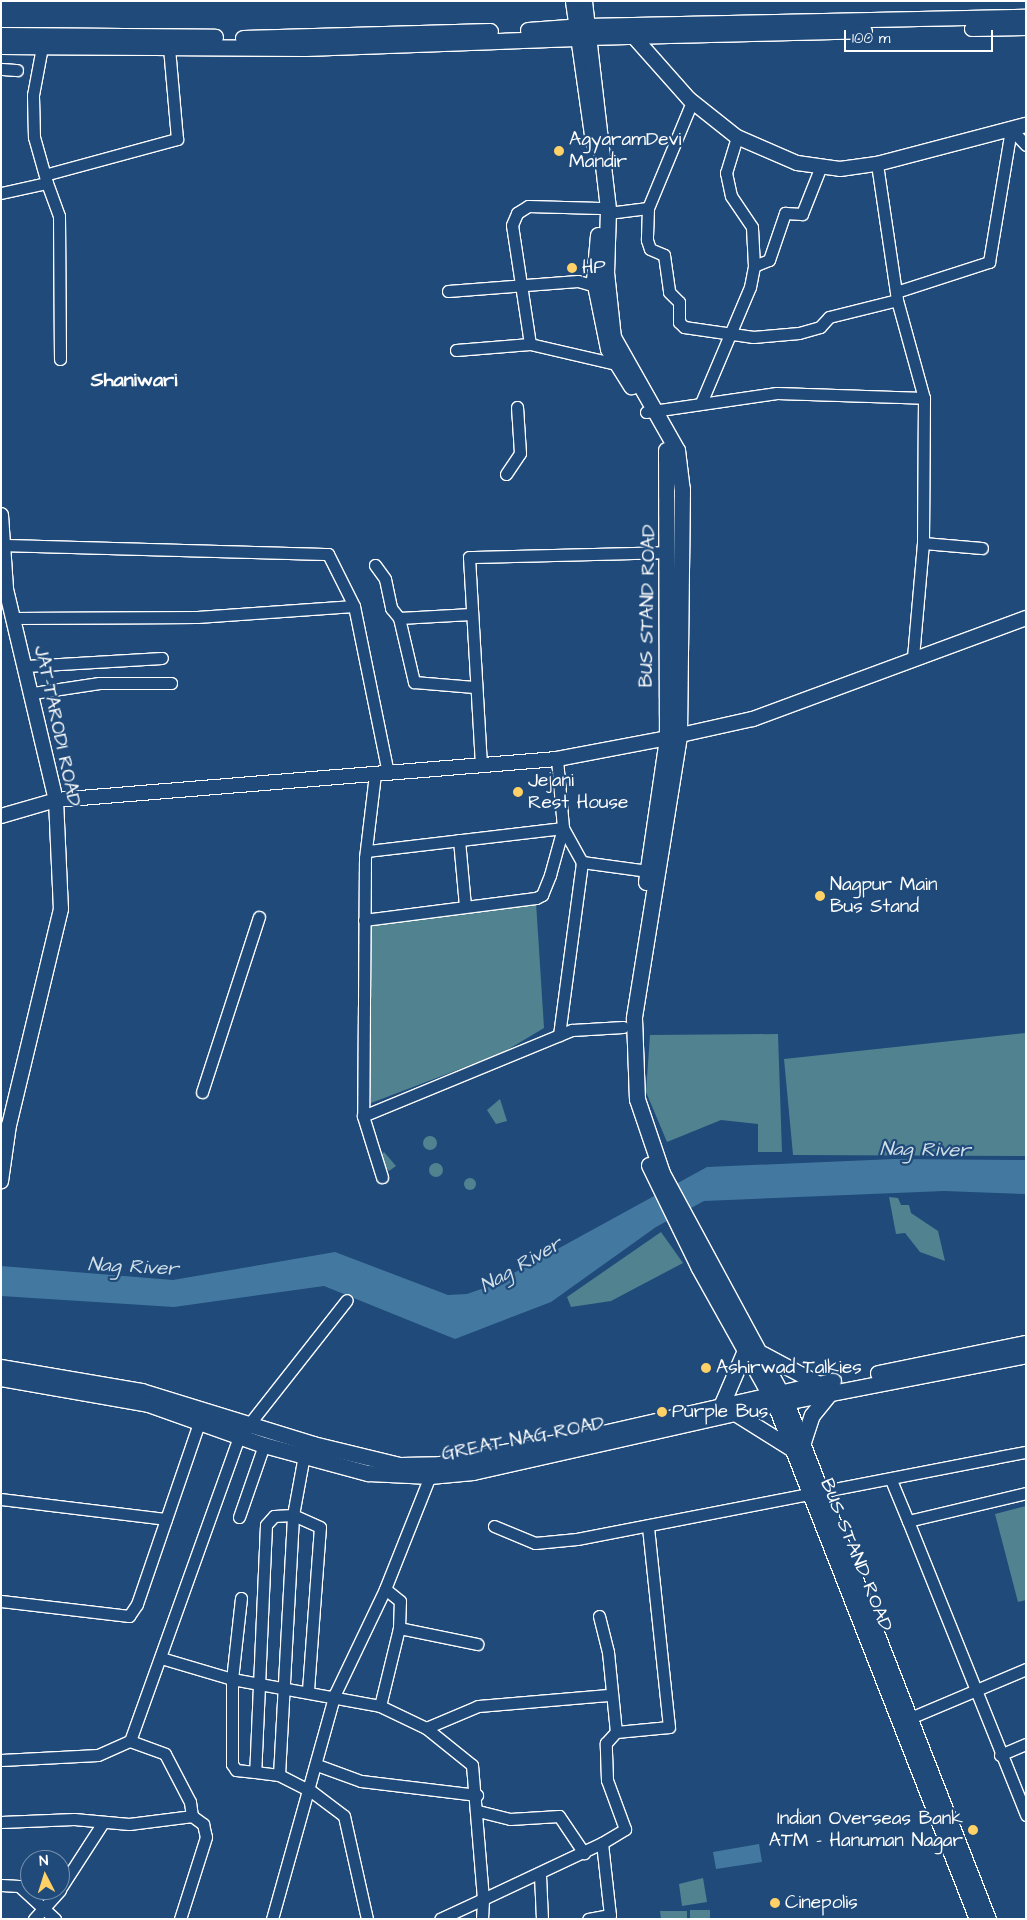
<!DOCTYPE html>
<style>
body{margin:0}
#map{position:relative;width:1027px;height:1920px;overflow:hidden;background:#1f4a7a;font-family:"Architects Daughter",sans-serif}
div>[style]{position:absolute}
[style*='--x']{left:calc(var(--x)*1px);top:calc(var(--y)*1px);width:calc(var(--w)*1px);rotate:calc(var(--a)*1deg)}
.green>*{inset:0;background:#50838f}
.round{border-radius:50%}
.water>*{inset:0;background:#4379a0}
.roads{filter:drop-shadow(1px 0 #fff) drop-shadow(-1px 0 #fff) drop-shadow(0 1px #fff) drop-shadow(0 -1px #fff)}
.minor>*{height:11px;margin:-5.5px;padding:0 5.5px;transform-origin:5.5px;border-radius:5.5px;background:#1f4a7a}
.tertiary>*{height:14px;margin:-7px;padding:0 7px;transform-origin:7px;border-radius:7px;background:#1f4a7a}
.secondary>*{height:15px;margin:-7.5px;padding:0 7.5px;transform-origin:7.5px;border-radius:7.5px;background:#1f4a7a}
.dots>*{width:14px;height:14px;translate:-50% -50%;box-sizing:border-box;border:2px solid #1f4a7a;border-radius:50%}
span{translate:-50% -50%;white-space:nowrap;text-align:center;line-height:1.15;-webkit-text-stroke:4.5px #1f4a7a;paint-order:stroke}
.poi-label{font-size:19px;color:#fff}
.left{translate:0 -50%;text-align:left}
.right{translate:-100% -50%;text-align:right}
.street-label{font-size:19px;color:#fff}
.neighbourhood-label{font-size:20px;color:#fff;font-weight:700}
.water-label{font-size:20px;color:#d0dee7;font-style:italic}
.frame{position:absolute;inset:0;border:2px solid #fff;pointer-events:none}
.north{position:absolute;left:20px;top:1850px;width:50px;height:50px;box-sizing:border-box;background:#1f4a7a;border:1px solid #7992af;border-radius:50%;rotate:355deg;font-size:14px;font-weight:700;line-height:20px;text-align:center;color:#fff}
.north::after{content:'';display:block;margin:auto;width:18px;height:22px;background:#ffd166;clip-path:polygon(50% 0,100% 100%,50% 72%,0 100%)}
.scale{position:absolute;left:844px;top:30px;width:149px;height:22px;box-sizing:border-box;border:2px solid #fff;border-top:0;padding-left:6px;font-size:15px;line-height:18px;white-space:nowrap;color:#fff;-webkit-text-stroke:4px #1f4a7a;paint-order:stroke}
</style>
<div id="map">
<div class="green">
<i style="clip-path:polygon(536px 902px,544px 1028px,502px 1053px,371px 1103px,370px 923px)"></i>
<i style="clip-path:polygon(1026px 1033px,1026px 1156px,793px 1155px,784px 1059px)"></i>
<i style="clip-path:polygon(778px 1034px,782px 1152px,758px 1152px,758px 1124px,721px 1120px,667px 1142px,646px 1092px,650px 1035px)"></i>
<i style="clip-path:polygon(500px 1099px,507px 1121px,496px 1124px,487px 1110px)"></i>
<i class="round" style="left:423px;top:1136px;width:14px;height:14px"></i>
<i style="clip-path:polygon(384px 1152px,396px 1166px,389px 1171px,377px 1158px)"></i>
<i class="round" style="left:429px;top:1163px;width:14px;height:14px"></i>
<i class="round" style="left:464px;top:1178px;width:12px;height:12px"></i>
<i style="clip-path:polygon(889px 1197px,898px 1198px,901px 1205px,909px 1205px,911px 1213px,938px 1231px,945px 1261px,920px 1252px,905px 1233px,896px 1234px)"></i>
<i style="clip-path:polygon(661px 1232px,683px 1263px,611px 1301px,571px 1307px,567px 1297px)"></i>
<i style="clip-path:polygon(1026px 1506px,1026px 1600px,1018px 1602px,995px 1514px)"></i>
<i style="clip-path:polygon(703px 1878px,707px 1902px,682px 1906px,679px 1884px)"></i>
<i style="clip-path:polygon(690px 1910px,710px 1910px,710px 1919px,690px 1919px)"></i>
<i style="clip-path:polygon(660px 1911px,687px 1911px,687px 1919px,661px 1919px)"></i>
</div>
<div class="water">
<i style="clip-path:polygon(894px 1159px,1026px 1160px,1026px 1194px,944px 1191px,704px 1201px,656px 1227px,551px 1302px,455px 1339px,324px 1286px,174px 1307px,1px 1296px,1px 1266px,173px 1280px,335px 1252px,448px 1295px,467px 1294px,490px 1286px,707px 1167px)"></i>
<i style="clip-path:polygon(759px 1844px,762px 1862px,716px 1869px,713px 1852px)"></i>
</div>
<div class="roads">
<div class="minor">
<i style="--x:1;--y:69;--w:16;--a:4"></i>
<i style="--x:877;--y:164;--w:137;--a:81.6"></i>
<i style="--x:897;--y:300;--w:102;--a:74.6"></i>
<i style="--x:924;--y:398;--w:145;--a:90.4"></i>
<i style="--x:923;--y:543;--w:115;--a:95"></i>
<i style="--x:48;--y:174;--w:134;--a:-15.2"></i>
<i style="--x:177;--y:139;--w:91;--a:-95"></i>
<i style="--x:47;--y:183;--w:35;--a:70"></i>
<i style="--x:59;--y:216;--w:143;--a:89.6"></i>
<i style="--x:1;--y:193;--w:47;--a:-12.3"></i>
<i style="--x:47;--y:183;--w:48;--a:-105.8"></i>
<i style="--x:34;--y:137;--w:42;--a:-91.4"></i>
<i style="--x:33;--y:95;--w:49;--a:-79.4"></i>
<i style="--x:648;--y:208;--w:32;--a:92"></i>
<i style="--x:647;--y:240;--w:9;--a:72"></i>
<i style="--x:650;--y:249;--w:15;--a:23"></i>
<i style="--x:664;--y:255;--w:37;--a:82"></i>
<i style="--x:669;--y:292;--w:14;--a:45"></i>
<i style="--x:679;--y:302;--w:20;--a:90"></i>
<i style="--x:679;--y:322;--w:7;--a:45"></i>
<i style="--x:684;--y:327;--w:70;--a:8.2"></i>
<i style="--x:753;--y:337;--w:46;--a:-5"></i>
<i style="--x:799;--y:333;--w:22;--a:-16"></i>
<i style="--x:820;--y:327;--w:13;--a:-48"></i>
<i style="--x:829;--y:317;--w:70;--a:-14"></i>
<i style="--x:608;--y:213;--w:40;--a:-7.1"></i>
<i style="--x:648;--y:208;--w:115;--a:-67.5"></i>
<i style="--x:754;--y:266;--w:16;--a:-22"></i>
<i style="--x:769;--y:260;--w:50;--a:-71.2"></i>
<i style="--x:785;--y:213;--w:17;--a:3"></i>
<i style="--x:802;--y:214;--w:52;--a:-68.4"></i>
<i style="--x:448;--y:291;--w:130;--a:-4.4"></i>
<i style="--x:578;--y:281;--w:18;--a:16"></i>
<i style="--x:896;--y:292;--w:98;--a:-17.9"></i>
<i style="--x:989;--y:262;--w:135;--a:-80.6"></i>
<i style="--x:1011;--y:129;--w:22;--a:47"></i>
<i style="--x:530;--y:344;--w:120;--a:-98.6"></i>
<i style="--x:512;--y:225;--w:13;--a:-67"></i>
<i style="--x:517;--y:213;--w:13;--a:-32"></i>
<i style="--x:528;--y:206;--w:72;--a:1.6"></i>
<i style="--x:456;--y:350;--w:74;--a:-4.6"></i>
<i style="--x:530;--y:344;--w:88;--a:13.1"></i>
<i style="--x:701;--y:403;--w:126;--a:-67.1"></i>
<i style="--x:750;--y:287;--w:21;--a:-79"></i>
<i style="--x:754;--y:266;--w:39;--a:-93"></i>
<i style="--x:752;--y:227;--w:37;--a:-124"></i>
<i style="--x:731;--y:196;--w:24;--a:-102"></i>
<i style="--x:726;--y:173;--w:38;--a:-73"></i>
<i style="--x:646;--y:412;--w:132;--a:-8.3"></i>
<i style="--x:777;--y:393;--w:147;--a:1.9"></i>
<i style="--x:506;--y:474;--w:25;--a:-56"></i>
<i style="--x:520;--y:453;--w:46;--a:-93.7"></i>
<i style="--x:923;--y:543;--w:59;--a:4.8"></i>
<i style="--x:3;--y:545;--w:325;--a:1.6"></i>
<i style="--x:328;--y:554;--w:58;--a:63.4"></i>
<i style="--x:354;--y:606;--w:170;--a:78.5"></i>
<i style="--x:375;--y:565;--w:17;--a:54"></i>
<i style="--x:385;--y:579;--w:30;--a:78"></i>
<i style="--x:391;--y:608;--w:13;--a:51"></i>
<i style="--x:471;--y:614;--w:72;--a:176.8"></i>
<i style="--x:399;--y:618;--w:66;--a:76.8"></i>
<i style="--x:414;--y:682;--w:60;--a:4.8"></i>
<i style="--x:14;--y:618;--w:183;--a:-0.3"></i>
<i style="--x:197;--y:617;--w:157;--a:-4"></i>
<i style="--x:26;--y:666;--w:136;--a:-3.4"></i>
<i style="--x:33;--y:693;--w:67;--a:-8.6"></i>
<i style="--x:99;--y:683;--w:72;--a:0"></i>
<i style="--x:557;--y:759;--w:69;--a:85"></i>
<i style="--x:563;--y:828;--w:39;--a:61"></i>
<i style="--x:481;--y:765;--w:208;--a:-93.3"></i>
<i style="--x:469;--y:557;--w:199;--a:-1.4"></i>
<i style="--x:375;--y:774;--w:85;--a:96.8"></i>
<i style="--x:365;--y:858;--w:258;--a:90.4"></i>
<i style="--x:363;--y:1116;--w:226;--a:-22.4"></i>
<i style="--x:572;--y:1030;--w:51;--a:-3.4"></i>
<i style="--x:459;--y:840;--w:66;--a:84.8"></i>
<i style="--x:364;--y:920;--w:173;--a:-7.3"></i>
<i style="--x:536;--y:898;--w:7;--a:-27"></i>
<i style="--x:542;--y:895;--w:22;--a:-68"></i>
<i style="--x:550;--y:875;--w:49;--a:-74.5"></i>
<i style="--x:563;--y:828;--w:198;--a:173.3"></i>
<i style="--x:559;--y:1035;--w:175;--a:-82.4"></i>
<i style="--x:582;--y:862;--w:74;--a:7.8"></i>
<i style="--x:202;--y:1092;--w:184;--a:-72"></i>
<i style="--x:363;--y:1116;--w:64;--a:72.7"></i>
<i style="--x:891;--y:1480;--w:44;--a:67.5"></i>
<i style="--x:908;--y:1521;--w:121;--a:-13.3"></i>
<i style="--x:1;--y:1499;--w:166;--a:6.9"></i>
<i style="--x:239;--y:1517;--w:76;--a:-70.9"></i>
<i style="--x:908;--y:1521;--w:317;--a:68.1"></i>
<i style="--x:494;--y:1526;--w:44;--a:22.5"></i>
<i style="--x:535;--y:1543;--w:42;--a:-5.4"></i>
<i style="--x:577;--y:1539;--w:457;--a:-11"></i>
<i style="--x:241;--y:1598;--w:81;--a:96.3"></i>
<i style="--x:232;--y:1679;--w:85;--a:90"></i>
<i style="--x:232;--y:1764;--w:7;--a:56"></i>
<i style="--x:236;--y:1770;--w:19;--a:6"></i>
<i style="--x:1;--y:1601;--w:129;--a:6.7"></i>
<i style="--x:129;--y:1616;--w:14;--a:-56"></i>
<i style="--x:137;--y:1604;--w:191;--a:-71.1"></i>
<i style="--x:599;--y:1616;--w:37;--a:76"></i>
<i style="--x:608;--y:1652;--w:80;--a:84.3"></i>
<i style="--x:399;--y:1628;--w:80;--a:11.6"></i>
<i style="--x:161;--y:1658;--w:74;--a:16.5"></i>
<i style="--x:232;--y:1679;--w:150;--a:10.3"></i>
<i style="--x:380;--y:1706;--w:51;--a:25.6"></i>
<i style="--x:426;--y:1728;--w:59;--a:38.8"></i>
<i style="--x:472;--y:1765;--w:134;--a:85.3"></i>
<i style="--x:483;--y:1899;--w:47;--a:155.1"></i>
<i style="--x:308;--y:1690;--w:163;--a:-85.8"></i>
<i style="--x:320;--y:1527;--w:30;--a:-156"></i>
<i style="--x:293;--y:1515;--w:19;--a:177"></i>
<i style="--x:274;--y:1516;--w:12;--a:132"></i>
<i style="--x:266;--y:1525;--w:247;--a:92.5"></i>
<i style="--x:255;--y:1772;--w:24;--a:7"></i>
<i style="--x:279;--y:1775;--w:36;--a:27"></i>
<i style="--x:311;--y:1791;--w:41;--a:37.1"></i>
<i style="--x:344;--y:1816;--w:106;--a:77.4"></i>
<i style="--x:380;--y:1706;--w:80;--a:-76.3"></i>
<i style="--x:399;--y:1628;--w:27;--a:-88"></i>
<i style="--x:400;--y:1601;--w:19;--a:-141"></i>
<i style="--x:903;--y:1721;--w:134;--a:-22.9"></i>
<i style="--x:426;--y:1728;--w:56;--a:-22.9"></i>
<i style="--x:478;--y:1706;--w:131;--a:-4.8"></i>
<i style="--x:130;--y:1741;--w:37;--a:20"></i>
<i style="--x:165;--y:1754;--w:54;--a:62.5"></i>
<i style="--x:190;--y:1802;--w:14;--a:82"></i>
<i style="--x:1000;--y:1755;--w:28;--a:-23"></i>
<i style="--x:1;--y:1760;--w:97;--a:-3"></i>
<i style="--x:98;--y:1755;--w:35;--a:-24"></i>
<i style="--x:130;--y:1741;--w:323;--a:-70.3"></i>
<i style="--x:239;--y:1437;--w:174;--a:-51.8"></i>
<i style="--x:317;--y:1765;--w:47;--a:20"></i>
<i style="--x:361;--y:1781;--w:117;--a:6.9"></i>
<i style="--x:279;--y:1775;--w:260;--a:-86.9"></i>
<i style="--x:293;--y:1515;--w:61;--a:-79.6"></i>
<i style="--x:478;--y:1811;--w:33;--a:14"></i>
<i style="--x:510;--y:1819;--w:49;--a:-3.5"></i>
<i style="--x:559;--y:1816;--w:45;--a:56"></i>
<i style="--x:1;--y:1822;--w:73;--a:-2.4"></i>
<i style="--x:74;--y:1819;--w:55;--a:5.2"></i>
<i style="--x:129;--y:1824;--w:64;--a:-7.2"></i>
<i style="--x:192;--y:1816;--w:14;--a:36"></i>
<i style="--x:203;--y:1824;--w:13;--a:77"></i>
<i style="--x:206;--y:1837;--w:86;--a:107.6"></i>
<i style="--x:602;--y:1843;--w:27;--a:-31"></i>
<i style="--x:625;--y:1829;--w:52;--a:-110.2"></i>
<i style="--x:607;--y:1780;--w:37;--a:-92"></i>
<i style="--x:606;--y:1743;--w:15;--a:-48"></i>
<i style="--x:616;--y:1732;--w:53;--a:-5.4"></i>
<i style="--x:669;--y:1727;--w:202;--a:-96"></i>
<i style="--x:540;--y:1875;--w:44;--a:87.4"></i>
<i style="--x:1;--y:1885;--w:18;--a:3"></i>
<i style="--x:19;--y:1886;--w:49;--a:42.5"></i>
<i style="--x:60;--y:1889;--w:77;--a:-57.1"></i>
<i style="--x:34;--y:1919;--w:39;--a:-48"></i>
<i style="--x:272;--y:1919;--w:234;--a:-74.4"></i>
<i style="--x:335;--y:1694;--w:116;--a:-64.5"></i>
<i style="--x:385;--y:1589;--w:122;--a:-68.3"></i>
<i style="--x:482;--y:1919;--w:20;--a:-87"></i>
<i style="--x:483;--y:1899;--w:132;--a:-25.2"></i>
<i style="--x:602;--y:1843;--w:72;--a:83.7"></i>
<i style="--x:610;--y:1915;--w:22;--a:170"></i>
</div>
<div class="tertiary">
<i style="--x:586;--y:26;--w:440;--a:-1.2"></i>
<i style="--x:972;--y:29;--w:54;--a:-1.1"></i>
<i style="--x:634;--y:37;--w:83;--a:48.4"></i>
<i style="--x:689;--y:99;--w:61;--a:38.4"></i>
<i style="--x:737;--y:137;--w:65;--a:23.4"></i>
<i style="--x:797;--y:163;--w:43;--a:7.9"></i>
<i style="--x:840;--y:169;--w:37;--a:-8"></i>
<i style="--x:877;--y:164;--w:154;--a:-14.7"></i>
<i style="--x:587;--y:38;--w:278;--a:-1.4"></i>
<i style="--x:1;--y:515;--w:74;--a:86.1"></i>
<i style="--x:6;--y:589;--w:217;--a:76.7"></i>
<i style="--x:56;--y:800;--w:109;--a:87.4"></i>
<i style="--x:61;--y:909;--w:222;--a:103.5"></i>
<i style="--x:9;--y:1125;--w:57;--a:98.1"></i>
<i style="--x:1;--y:816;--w:57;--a:-16.2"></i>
<i style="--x:56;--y:800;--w:503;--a:-4.68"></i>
<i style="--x:557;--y:759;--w:112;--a:-10.8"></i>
<i style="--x:667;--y:738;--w:88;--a:-12.5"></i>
<i style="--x:753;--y:719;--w:291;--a:-20.3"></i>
</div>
<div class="secondary">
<i style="--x:573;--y:1;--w:142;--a:81.9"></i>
<i style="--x:584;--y:1;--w:210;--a:83.4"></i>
<i style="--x:608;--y:210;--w:62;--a:91.8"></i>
<i style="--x:606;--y:272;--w:65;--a:83.9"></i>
<i style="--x:613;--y:337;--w:130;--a:60.5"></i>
<i style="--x:677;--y:450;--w:39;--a:83"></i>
<i style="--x:682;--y:489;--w:247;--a:90.7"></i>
<i style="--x:679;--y:736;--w:286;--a:99.1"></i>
<i style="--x:634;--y:1018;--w:81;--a:87.9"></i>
<i style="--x:637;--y:1099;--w:78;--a:71.3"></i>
<i style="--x:662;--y:1173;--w:260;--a:61.6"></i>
<i style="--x:786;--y:1402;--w:555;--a:68.66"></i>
<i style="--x:528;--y:30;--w:54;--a:-4.2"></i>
<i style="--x:1;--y:35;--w:214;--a:0.5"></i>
<i style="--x:243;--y:38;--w:247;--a:-1.6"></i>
<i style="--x:1;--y:46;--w:304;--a:0.4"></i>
<i style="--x:305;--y:48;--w:278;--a:-2.1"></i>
<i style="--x:598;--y:235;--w:45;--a:95.1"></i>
<i style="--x:594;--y:280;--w:70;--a:78.5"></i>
<i style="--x:608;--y:349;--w:44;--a:58.1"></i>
<i style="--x:646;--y:882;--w:146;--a:-81.7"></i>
<i style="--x:667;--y:738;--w:288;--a:-90.2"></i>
<i style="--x:649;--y:1165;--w:114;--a:64.1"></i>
<i style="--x:699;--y:1268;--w:156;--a:60.8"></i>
<i style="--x:775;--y:1404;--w:553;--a:68.58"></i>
<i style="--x:763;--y:1354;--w:64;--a:28.2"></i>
<i style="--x:1;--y:1367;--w:142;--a:9.7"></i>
<i style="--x:141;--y:1391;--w:180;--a:17.1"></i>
<i style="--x:313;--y:1444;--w:89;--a:13.6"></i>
<i style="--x:400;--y:1465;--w:39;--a:-1"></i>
<i style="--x:439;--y:1464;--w:163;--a:-10.6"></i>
<i style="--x:599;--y:1434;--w:240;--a:-12.8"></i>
<i style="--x:878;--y:1373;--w:151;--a:-11.5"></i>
<i style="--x:1;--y:1378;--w:149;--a:10"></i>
<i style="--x:148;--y:1404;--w:123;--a:19.5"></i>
<i style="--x:264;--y:1445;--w:108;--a:15.1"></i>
<i style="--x:368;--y:1473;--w:62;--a:2.8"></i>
<i style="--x:430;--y:1476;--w:43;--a:-5.3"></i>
<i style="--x:473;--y:1472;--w:310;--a:-12.7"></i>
<i style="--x:775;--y:1404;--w:256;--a:-11"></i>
<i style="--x:721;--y:1406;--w:63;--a:-66.7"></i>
<i style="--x:738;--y:1415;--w:62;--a:31.9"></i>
<i style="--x:803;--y:1442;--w:28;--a:-72"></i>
<i style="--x:812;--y:1415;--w:28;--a:-51"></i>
</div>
</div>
<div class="dots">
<i style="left:559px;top:151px;background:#ffd166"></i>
<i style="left:572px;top:268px;background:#ffd166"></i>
<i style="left:518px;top:792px;background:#ffd166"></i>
<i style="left:820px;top:896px;background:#ffd166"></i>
<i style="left:706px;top:1368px;background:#ffd166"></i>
<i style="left:662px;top:1412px;background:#ffd166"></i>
<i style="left:973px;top:1830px;background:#ffd166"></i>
<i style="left:775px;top:1903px;background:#ffd166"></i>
</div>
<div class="poi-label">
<span class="left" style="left:569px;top:151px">AgyaramDevi<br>Mandir</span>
<span class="left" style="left:582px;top:268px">HP</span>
<span class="left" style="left:528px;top:792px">Jejani<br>Rest House</span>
<span class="left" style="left:830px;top:896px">Nagpur Main<br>Bus Stand</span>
<span class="left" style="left:716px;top:1368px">Ashirwad Talkies</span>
<span class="left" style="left:672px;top:1412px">Purple Bus</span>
<span class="right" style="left:963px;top:1830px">Indian Overseas Bank<br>ATM - Hanuman Nagar</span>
<span class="left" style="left:785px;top:1903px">Cinepolis</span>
</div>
<div class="street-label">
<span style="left:648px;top:606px;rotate:-89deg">BUS STAND ROAD</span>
<span style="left:57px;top:726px;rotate:78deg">JAT-TARODI ROAD</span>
<span style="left:523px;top:1439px;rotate:-11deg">GREAT NAG ROAD</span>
<span style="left:856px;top:1555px;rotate:68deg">BUS STAND ROAD</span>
</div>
<div class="neighbourhood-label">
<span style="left:134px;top:380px">Shaniwari</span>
</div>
<div class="water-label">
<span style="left:925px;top:1150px;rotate:1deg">Nag River</span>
<span style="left:521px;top:1265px;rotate:-30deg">Nag River</span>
<span style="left:133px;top:1267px;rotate:3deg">Nag River</span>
</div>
<div class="frame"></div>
<div class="north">N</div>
<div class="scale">100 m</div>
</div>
